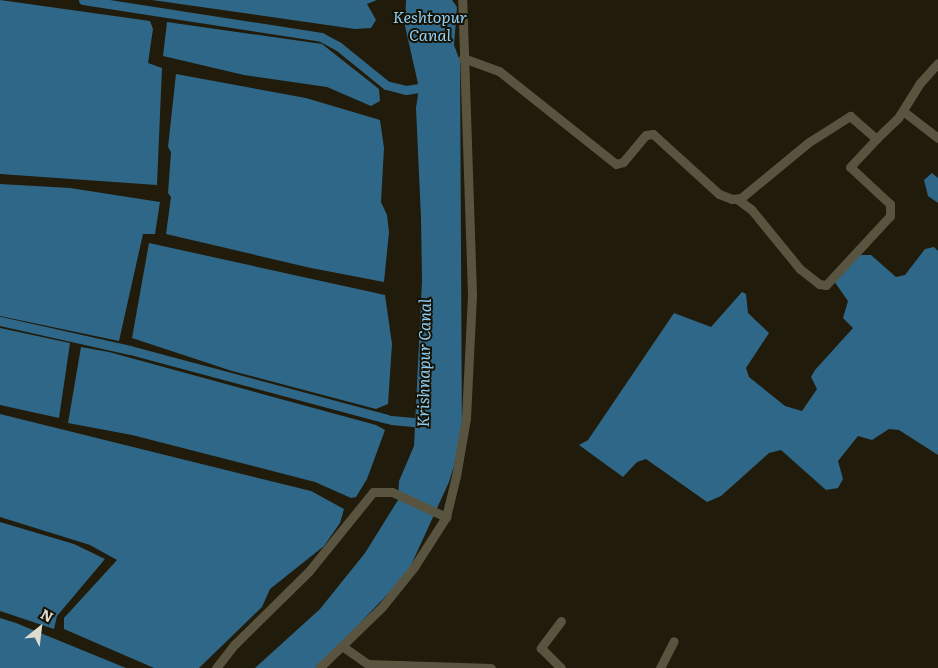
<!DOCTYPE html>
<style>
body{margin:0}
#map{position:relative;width:938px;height:668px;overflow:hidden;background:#201b0a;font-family:Literata,serif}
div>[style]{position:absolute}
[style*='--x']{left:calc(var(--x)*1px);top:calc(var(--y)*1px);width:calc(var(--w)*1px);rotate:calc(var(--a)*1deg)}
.water>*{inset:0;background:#2f6788}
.canal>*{height:9px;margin:-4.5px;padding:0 4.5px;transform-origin:4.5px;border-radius:4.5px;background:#2f6788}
.street>*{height:9px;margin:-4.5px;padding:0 4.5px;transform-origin:4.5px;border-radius:4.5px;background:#595440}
span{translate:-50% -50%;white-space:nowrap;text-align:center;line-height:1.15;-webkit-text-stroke:4px #161203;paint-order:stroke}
.water-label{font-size:16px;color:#8ecff8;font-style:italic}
.north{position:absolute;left:15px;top:603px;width:50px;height:50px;-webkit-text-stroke:4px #161203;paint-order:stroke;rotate:29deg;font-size:14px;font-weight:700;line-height:20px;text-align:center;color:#dddbcf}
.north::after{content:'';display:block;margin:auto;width:18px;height:22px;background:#dddbcf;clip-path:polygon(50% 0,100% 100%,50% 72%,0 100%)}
</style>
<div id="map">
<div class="water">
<i style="clip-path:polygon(0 0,150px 21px,153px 29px,148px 63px,162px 68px,157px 185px,0 174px)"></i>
<i style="clip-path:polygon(152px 0,377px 0,367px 4px,376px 20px,371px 28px,355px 29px)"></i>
<i style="clip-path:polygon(406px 0,452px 0,457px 7px,454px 45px,460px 61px,462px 439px,449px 482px,407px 574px,317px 668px,255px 668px,320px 609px,365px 553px,398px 500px,399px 481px,414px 446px,422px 282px,421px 218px,416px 108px,419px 88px,405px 26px)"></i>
<i style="clip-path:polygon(167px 22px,322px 44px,379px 89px,380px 101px,371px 106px,327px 87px,244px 75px,163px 56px)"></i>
<i style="clip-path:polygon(176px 74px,306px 98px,380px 120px,384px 148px,381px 202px,387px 215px,389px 232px,384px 282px,311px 268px,166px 234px,171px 197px,168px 193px,171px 152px,168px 147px)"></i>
<i style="clip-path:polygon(932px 173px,938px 178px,938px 203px,928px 196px,924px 180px)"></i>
<i style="clip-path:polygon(0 184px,70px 188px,160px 202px,155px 234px,143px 234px,119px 341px,0 316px)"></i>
<i style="clip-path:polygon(149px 243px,385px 295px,392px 344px,388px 404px,376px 409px,232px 371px,132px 338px)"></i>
<i style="clip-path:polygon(934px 247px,938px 251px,938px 455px,899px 430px,889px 429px,872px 440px,858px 436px,838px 461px,843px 479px,838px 488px,826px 490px,781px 450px,769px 453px,721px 496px,707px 502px,646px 459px,637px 462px,623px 477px,579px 445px,588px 440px,674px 313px,711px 327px,742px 292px,746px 294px,748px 313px,769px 333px,746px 368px,749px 377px,785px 406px,802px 411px,817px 389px,811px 377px,815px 370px,853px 328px,843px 318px,848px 301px,834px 281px,858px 255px,871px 255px,896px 277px,905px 275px,925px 249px)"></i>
<i style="clip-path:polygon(0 328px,70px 343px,59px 418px,0 405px)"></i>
<i style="clip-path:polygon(81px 347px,109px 352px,376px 425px,385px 430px,367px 479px,356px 497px,351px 498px,315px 482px,132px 435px,68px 423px)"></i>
<i style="clip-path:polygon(0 414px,311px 491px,344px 509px,340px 523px,324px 546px,270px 589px,262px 607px,199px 668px,154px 668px,64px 629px,64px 618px,117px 560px,90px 545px,0 517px)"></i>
<i style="clip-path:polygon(0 522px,74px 544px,105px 559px,57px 616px,54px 629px,0 611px)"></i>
<i style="clip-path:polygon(0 618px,16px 623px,126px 668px,0 668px)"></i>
</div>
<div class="canal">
<i style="--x:83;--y:0;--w:241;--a:8.8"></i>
<i style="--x:321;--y:37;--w:19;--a:28"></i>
<i style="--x:338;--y:46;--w:62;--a:39.1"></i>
<i style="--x:386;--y:85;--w:21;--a:14"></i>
<i style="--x:406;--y:90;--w:13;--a:-9"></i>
<i style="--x:0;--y:321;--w:133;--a:12.6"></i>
<i style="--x:130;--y:350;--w:266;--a:15"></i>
<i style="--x:391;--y:420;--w:25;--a:5"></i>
</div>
<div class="street">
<i style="--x:463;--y:58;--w:38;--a:20"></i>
<i style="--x:499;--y:71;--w:149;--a:38.5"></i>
<i style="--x:616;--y:164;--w:7;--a:-16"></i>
<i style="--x:623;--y:162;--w:35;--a:-50"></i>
<i style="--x:646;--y:135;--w:7;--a:-8"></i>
<i style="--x:653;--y:134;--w:89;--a:42.3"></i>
<i style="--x:719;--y:194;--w:14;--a:21"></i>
<i style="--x:732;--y:199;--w:9;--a:-6"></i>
<i style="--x:741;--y:198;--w:88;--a:-39.5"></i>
<i style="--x:809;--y:142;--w:49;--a:-32.4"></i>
<i style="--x:850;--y:116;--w:35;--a:41"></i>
<i style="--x:876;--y:139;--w:30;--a:-44"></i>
<i style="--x:898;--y:118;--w:40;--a:-58"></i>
<i style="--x:919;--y:84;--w:28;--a:-48"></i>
<i style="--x:903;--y:111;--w:44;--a:37.6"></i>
<i style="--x:737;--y:199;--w:17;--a:36"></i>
<i style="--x:751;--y:209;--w:77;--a:50.8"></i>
<i style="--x:800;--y:269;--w:24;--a:38"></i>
<i style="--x:819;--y:284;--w:7;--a:8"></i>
<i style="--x:826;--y:285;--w:94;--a:-47.2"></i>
<i style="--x:890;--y:216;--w:12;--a:-90"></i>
<i style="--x:890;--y:204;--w:54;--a:-137.2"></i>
<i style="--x:850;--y:167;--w:38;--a:-47"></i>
<i style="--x:561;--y:621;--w:34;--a:127"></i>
<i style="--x:541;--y:648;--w:28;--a:45"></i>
<i style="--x:342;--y:646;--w:32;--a:35"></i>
<i style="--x:368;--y:664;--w:123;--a:1.9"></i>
<i style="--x:216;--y:668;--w:31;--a:-52"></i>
<i style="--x:235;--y:644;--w:104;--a:-44.6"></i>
<i style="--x:309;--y:571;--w:102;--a:-51"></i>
<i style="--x:373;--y:492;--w:19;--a:0"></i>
<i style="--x:392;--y:492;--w:60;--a:24.8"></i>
<i style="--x:319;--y:668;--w:88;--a:-44.1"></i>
<i style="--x:382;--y:607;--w:51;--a:-51.3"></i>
<i style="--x:414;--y:567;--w:59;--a:-57.4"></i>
<i style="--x:446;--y:517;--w:42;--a:-76.3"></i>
<i style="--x:456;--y:476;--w:59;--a:-80.2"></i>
<i style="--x:466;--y:418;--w:124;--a:-87.2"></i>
<i style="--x:472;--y:294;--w:294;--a:-91.9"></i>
<i style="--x:660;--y:668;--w:30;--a:-63"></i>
</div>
<div class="water-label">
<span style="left:430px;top:25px">Keshtopur<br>Canal</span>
<span style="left:423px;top:363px;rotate:-89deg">Krishnapur Canal</span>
</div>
<div class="north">N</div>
</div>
